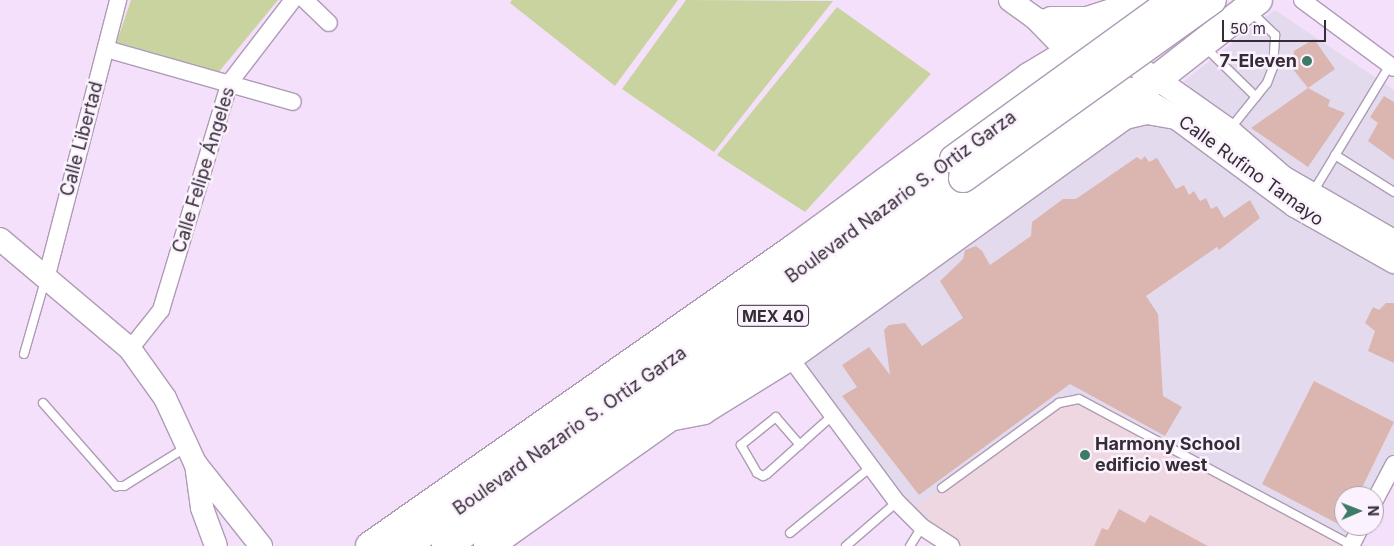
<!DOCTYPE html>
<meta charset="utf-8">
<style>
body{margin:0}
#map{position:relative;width:1394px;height:546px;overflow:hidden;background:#f5e0fc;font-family:Inter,sans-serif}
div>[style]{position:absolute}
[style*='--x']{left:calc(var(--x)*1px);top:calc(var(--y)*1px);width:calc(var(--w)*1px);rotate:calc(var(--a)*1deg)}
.commercial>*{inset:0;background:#e3daee}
.education>*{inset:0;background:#efd7e1}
.green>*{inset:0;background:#c9d39f}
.building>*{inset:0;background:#dbb6b1}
.roads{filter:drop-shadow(1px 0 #ae9bb5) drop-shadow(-1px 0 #ae9bb5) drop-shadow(0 1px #ae9bb5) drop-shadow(0 -1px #ae9bb5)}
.lane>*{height:8px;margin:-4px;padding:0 4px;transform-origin:4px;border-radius:4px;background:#fff}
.street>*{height:16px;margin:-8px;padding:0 8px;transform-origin:8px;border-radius:8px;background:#fff}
.secondary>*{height:22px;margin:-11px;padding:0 11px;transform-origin:11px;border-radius:11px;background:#fff}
.highway>*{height:28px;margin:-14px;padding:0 14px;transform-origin:14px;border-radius:14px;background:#fff}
.bridges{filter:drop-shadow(1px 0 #ae9bb5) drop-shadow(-1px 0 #ae9bb5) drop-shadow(0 1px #ae9bb5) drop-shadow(0 -1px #ae9bb5)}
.highway-bridge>*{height:28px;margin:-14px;padding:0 14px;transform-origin:14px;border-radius:14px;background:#fff}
.dots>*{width:14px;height:14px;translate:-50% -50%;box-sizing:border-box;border:2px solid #fbf2fd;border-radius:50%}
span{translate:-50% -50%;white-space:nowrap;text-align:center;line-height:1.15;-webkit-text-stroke:5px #fbf2fd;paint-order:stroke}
.shield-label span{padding:1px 4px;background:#fbf2fd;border:1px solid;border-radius:4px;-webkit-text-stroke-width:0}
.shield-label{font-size:16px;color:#342c36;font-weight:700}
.poi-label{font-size:18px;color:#342c36;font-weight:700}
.right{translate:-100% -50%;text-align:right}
.left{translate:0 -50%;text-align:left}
.street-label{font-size:18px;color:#342c36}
.north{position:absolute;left:1334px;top:486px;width:50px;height:50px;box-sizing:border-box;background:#fbf2fd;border:1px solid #aba3ad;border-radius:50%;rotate:89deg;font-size:14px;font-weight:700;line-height:20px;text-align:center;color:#342c36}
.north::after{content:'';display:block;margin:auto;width:18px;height:22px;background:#3d7b67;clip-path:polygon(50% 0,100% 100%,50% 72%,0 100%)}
.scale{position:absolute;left:1222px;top:20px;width:104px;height:22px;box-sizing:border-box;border:2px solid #342c36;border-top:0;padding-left:6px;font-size:15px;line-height:18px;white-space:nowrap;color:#342c36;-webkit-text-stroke:4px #fbf2fd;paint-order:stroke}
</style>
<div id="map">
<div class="commercial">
<i style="clip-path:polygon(1275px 10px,1394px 90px,1394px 233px,1272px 168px,1184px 81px)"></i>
<i style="clip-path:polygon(1148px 119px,1183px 130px,1242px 182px,1394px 267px,1394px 458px,1373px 496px,1344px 496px,1344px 526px,1357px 526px,1346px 546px,955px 546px,916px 524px,793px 362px,1125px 123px)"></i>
</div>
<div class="education">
<i style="clip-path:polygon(1079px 399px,1343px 540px,1340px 546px,956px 546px,916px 506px,1059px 403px)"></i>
</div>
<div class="green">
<i style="clip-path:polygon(131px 0,278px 0,218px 73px,116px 44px)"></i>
<i style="clip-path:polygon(512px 0,678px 0,615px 86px,510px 3px)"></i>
<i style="clip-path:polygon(686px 0,833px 1px,714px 152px,622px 89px)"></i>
<i style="clip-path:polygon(837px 7px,931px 74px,805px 212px,717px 155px)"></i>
</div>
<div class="building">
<i style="clip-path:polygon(1314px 39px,1335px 69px,1308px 88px,1292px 68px,1294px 51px)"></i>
<i style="clip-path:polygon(1308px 88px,1330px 100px,1328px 106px,1345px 113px,1308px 167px,1251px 128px)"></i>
<i style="clip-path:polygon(1384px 96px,1394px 102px,1394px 160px,1368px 141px,1378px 123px,1370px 117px)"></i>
<i style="clip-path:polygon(1145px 156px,1149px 162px,1157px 158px,1176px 189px,1184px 185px,1189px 195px,1194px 191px,1200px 201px,1206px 198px,1211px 209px,1217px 206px,1224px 218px,1250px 200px,1260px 218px,1219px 250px,1217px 247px,1146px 296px,1158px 314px,1163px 396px,1182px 407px,1165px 436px,1070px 384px,919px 495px,842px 396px,857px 387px,842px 365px,869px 347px,890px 375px,884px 330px,889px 325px,905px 323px,922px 346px,963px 318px,940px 281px,963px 259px,965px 250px,976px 246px,982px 251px,990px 265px,1031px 236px,1032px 222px,1063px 199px,1076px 199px,1137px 157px,1141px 160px)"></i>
<i style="clip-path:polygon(1386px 303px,1394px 303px,1394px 363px,1368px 351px,1375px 331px,1365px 323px,1373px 307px,1379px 310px)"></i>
<i style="clip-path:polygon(1314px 381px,1394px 422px,1358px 496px,1344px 496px,1344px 527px,1262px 484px)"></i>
<i style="clip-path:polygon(1119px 509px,1145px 523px,1150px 515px,1208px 546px,1094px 546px,1102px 528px,1108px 530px)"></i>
</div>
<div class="roads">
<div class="lane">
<i style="--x:1206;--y:48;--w:70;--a:44.4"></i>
<i style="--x:1230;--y:129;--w:59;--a:-51.2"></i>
<i style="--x:1267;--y:83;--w:17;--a:-69"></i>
<i style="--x:1273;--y:67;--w:32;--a:-86"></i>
<i style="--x:1275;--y:35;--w:35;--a:-136"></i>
<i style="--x:1335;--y:155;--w:70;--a:32.1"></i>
<i style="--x:1313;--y:192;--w:149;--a:-58.8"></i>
<i style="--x:24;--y:354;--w:76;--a:-74"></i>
<i style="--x:43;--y:403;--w:111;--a:48.7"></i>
<i style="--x:116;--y:486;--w:8;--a:0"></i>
<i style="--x:124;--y:486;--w:72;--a:-31.9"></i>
<i style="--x:800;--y:445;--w:37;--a:-131"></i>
<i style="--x:776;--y:417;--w:45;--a:141.3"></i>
<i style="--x:741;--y:445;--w:32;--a:60"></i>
<i style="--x:757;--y:473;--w:7;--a:27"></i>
<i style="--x:763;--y:476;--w:4;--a:-27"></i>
<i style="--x:767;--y:474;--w:89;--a:-41.8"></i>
<i style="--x:942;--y:488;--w:145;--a:-36"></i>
<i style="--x:1059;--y:403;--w:20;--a:-11"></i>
<i style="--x:1079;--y:399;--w:309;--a:28.2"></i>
<i style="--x:790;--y:533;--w:104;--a:-39.2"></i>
<i style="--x:846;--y:546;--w:67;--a:-40.8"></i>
<i style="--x:910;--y:546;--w:22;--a:-58"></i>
</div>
<div class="street">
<i style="--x:305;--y:0;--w:33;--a:44"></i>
<i style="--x:1302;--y:0;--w:114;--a:36.5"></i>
<i style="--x:106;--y:49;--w:194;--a:15.8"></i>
<i style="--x:46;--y:279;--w:288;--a:-75.5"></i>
<i style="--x:130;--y:349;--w:50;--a:-51.5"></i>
<i style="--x:161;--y:310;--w:238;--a:-73.2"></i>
<i style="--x:230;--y:82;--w:103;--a:-52.5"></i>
<i style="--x:791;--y:359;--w:178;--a:53.5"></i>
<i style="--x:897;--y:502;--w:35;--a:45"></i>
<i style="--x:922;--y:527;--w:35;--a:33"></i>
<i style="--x:1374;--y:502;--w:43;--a:-62.2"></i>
<i style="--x:1351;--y:546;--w:22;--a:-63"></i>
</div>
<div class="secondary">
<i style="--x:1010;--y:0;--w:31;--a:36"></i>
<i style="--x:1035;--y:18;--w:49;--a:45.8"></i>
<i style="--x:1069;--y:53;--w:125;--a:31.3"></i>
<i style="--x:1176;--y:118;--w:148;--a:36.5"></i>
<i style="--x:1295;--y:206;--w:114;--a:29.5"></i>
<i style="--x:1051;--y:18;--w:36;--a:0"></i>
<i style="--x:1087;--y:18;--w:35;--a:-18"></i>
<i style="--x:1041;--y:20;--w:51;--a:19.5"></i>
<i style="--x:1089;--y:37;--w:80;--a:31.7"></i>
<i style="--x:1157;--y:79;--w:88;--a:35.3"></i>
<i style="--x:1229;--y:130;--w:72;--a:41"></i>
<i style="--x:1283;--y:177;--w:128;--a:30"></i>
<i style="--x:0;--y:239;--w:170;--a:40.2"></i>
<i style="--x:130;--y:349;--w:60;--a:54.5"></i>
<i style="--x:165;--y:398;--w:72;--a:65.2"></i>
<i style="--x:195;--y:463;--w:106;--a:51.5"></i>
<i style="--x:669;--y:420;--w:36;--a:-11"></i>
<i style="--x:704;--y:413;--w:102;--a:-31.8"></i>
<i style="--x:791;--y:359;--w:412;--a:-35.8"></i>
<i style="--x:1125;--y:118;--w:23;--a:-13"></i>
<i style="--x:1147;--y:113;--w:29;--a:10"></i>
<i style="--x:196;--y:464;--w:44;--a:82.2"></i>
<i style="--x:202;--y:508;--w:40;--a:69.8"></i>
</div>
<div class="highway">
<i style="--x:370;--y:546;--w:515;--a:-35.05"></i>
<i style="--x:792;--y:250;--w:293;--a:-36.1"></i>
<i style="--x:1029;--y:77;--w:47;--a:-31"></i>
<i style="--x:1069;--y:53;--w:83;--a:-39.6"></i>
<i style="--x:405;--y:546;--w:672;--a:-35.18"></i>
<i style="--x:446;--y:546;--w:294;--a:-34.9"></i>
<i style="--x:687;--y:378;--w:341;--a:-35.9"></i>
<i style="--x:488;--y:546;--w:710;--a:-35.37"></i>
<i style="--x:1067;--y:135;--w:106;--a:-31.9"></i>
<i style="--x:1157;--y:79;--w:128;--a:-38"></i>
</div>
</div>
<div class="bridges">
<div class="highway-bridge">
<i style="--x:954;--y:159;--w:271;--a:-35.9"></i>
<i style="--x:963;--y:178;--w:306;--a:-35.6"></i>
</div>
</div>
<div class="dots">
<i style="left:1307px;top:61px;background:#3d7b67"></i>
<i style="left:1085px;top:455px;background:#3d7b67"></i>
</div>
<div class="shield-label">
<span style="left:773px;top:316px">MEX 40</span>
</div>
<div class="poi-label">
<span class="right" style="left:1297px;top:61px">7-Eleven</span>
<span class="left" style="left:1095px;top:455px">Harmony School<br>edificio west</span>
</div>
<div class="street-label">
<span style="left:82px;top:139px;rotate:-75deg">Calle Libertad</span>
<span style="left:204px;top:170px;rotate:-73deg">Calle Felipe Ángeles</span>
<span style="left:1251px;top:171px;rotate:36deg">Calle Rufino Tamayo</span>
<span style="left:901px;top:197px;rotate:-36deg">Boulevard Nazario S. Ortiz Garza</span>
<span style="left:570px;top:431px;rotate:-35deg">Boulevard Nazario S. Ortiz Garza</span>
</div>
<div class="north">N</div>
<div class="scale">50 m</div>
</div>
